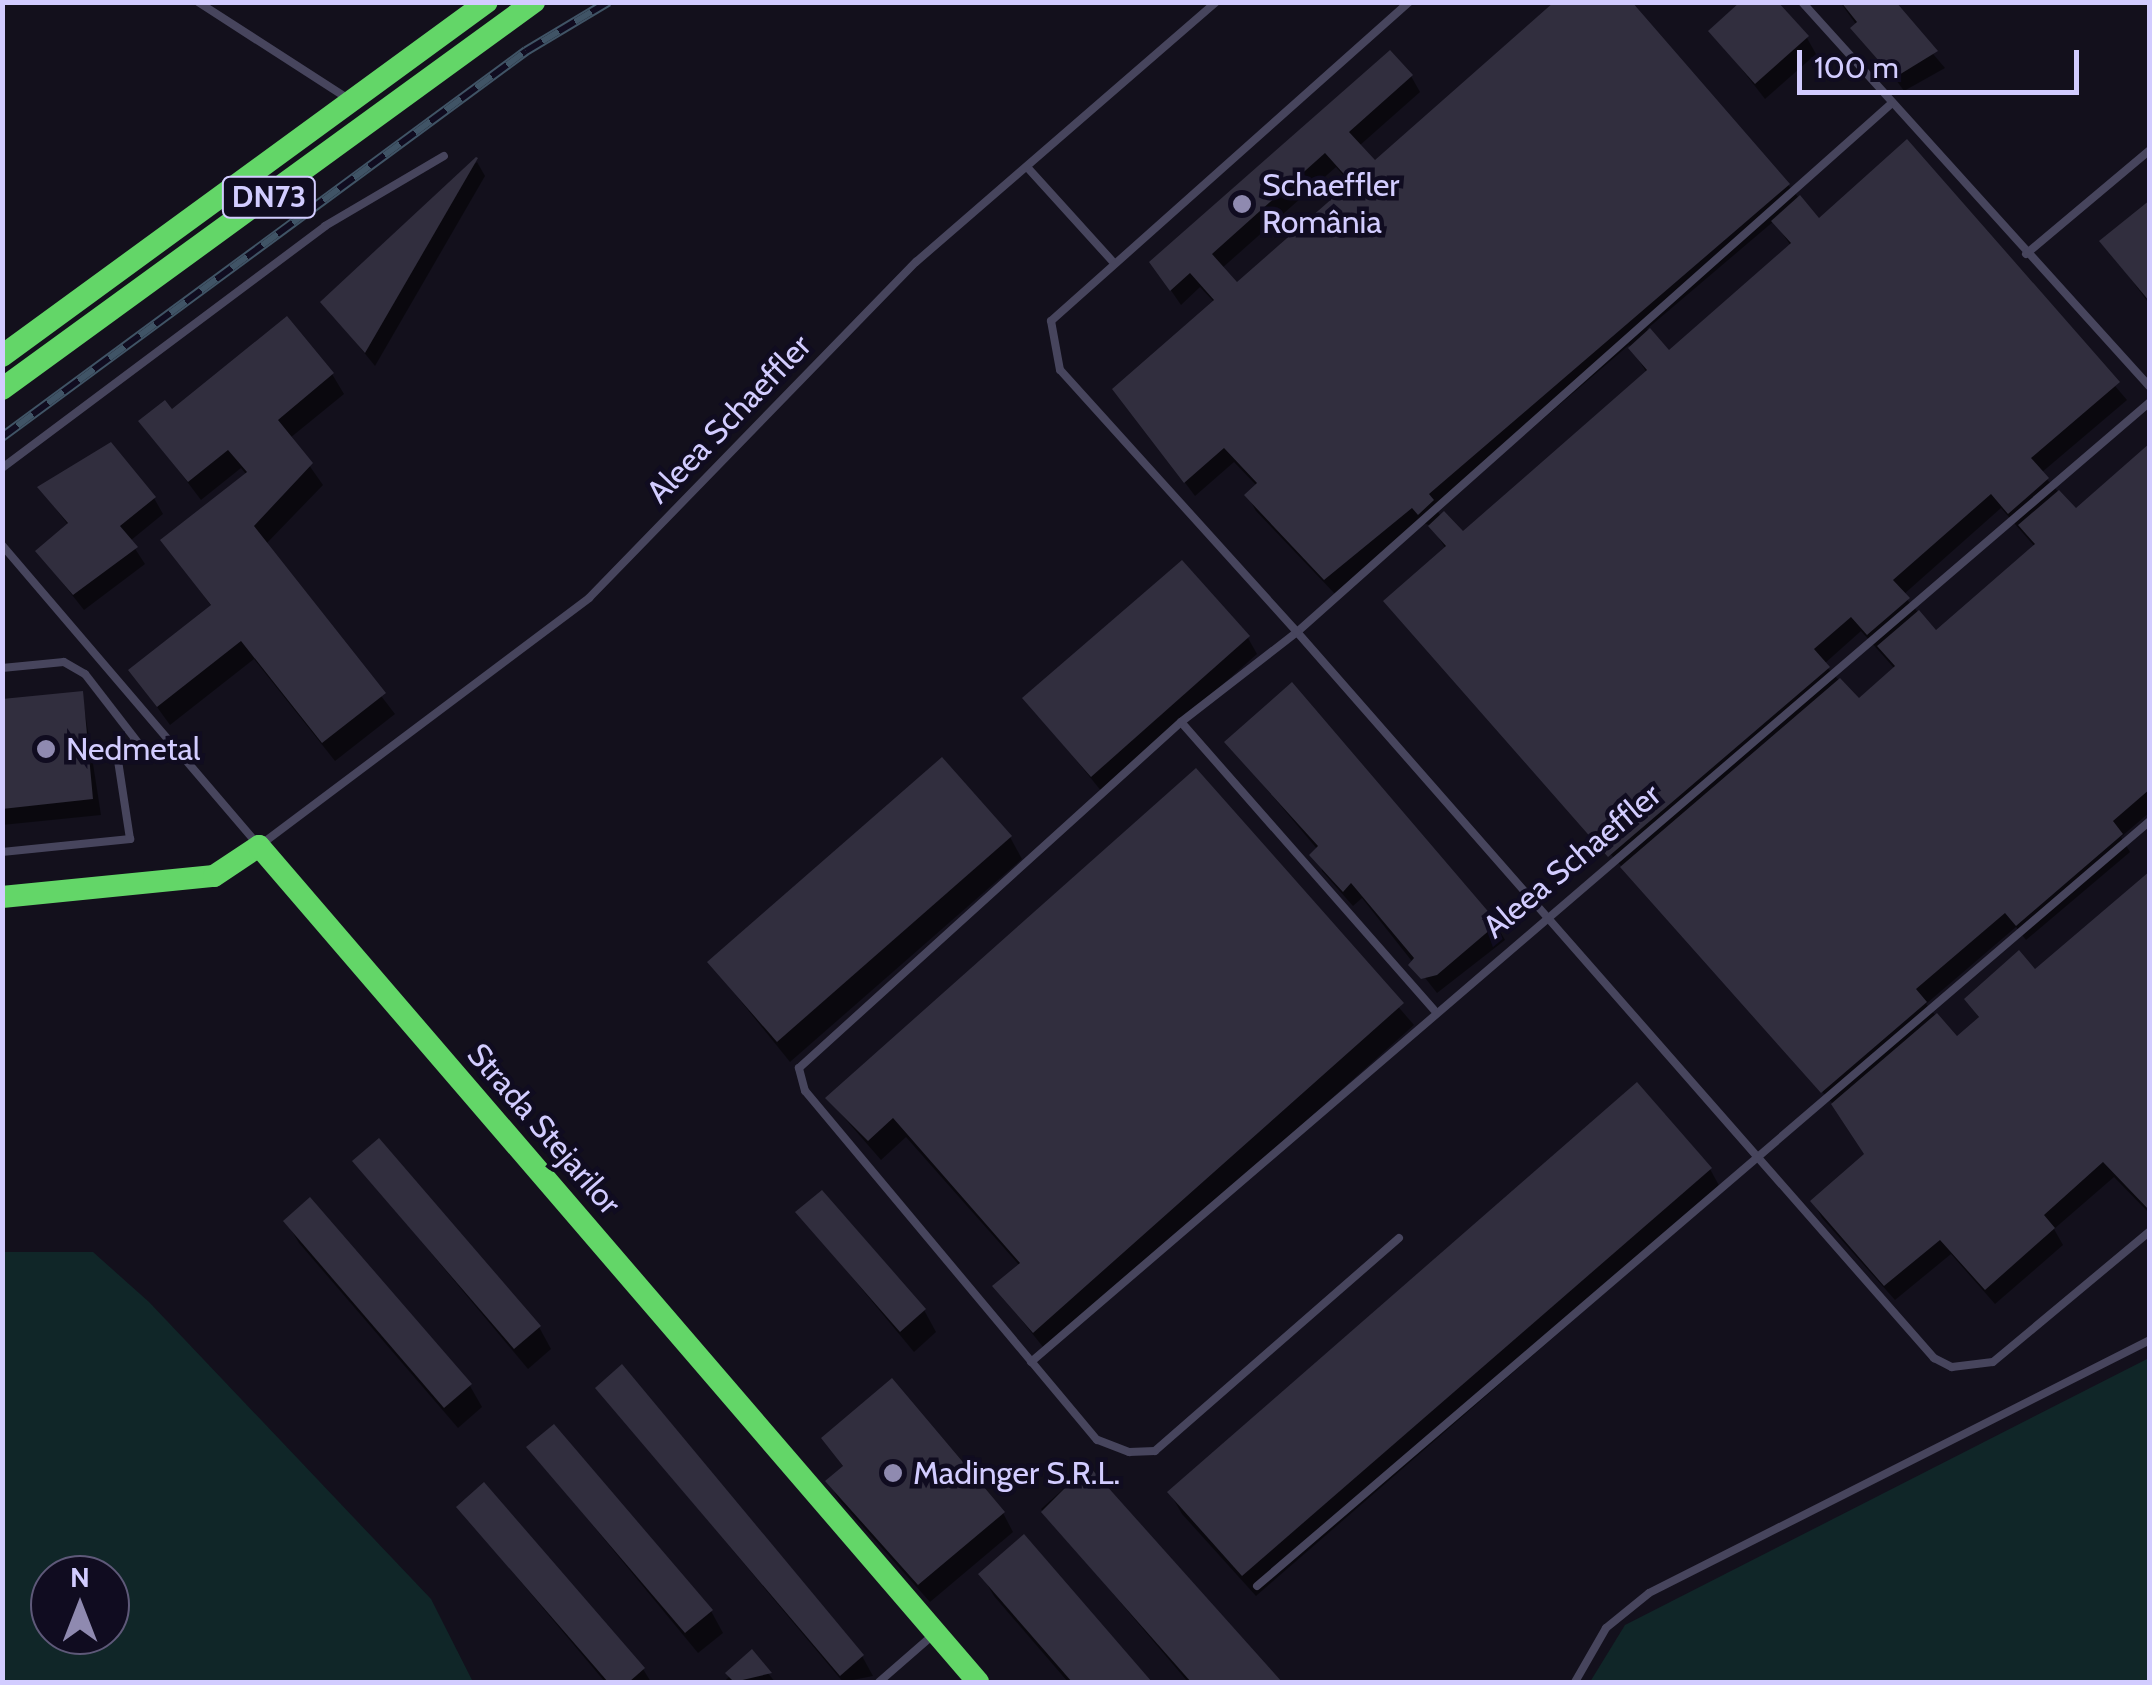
<!DOCTYPE html>
<meta charset="utf-8">
<style>
body{margin:0}
#map{position:relative;width:2152px;height:1685px;overflow:hidden;background:#13101c;font-family:Cabin,sans-serif}
div>[style]{position:absolute}
[style*='--x']{left:calc(var(--x)*1px);top:calc(var(--y)*1px);width:calc(var(--w)*1px);rotate:calc(var(--a)*1deg)}
.green>*{inset:0;background:#102628}
.shadow>*{inset:0;background:#0007}
.building>*{inset:0;background:#312e3e}
.lane>*{height:8px;margin:-4px;padding:0 4px;transform-origin:4px;border-radius:4px;background:#47455d}
.fast>*{height:22px;margin:-11px;padding:0 11px;transform-origin:11px;border-radius:11px;background:#63d668}
.rail>*{height:10px;margin-top:-5px;transform-origin:0;background:repeating-linear-gradient(90deg,#100c20 0 19px,#405466 0 38px);box-sizing:border-box;border-block:2px solid #405466}
.dots>*{width:28px;height:28px;translate:-50% -50%;box-sizing:border-box;border:5px solid #100c20;border-radius:50%}
span{translate:-50% -50%;white-space:nowrap;text-align:center;line-height:1.15;-webkit-text-stroke:9px #100c20;paint-order:stroke}
.shield-label span{padding:2px 8px;background:#100c20;border:2px solid;border-radius:8px;-webkit-text-stroke-width:0}
.shield-label{font-size:30px;color:#d2ccff;font-weight:700}
.poi-label{font-size:32px;color:#d2ccff}
.left{translate:0 -50%;text-align:left}
.street-label{font-size:32px;color:#d2ccff}
.frame{position:absolute;inset:0;border:5px solid #d2ccff;pointer-events:none}
.north{position:absolute;left:30px;top:1555px;width:100px;height:100px;box-sizing:border-box;background:#100c20;border:2px solid #5e5979;border-radius:50%;rotate:0deg;font-size:28px;font-weight:700;line-height:40px;text-align:center;color:#d2ccff}
.north::after{content:'';display:block;margin:auto;width:35px;height:45px;background:#8f8ab0;clip-path:polygon(50% 0,100% 100%,50% 72%,0 100%)}
.scale{position:absolute;left:1797px;top:50px;width:282px;height:45px;box-sizing:border-box;border:5px solid #d2ccff;border-top:0;padding-left:12px;font-size:30px;line-height:35px;white-space:nowrap;color:#d2ccff;-webkit-text-stroke:8px #100c20;paint-order:stroke}
</style>
<div id="map">
<div class="green">
<i style="clip-path:polygon(evenodd,3px 1252px,93px 1252px,149px 1302px,431px 1599px,473px 1682px,3px 1682px,3px 1252px,50px 1575px,110px 1575px,110px 1635px,50px 1635px,50px 1575px)"></i>
<i style="clip-path:polygon(2149px 1358px,2149px 1682px,1590px 1682px,1625px 1625px)"></i>
</div>
<div class="shadow">
<i style="clip-path:polygon(1840px 2px,1889px 2px,1945px 68px,1904px 91px)"></i>
<i style="clip-path:polygon(1712px 31px,1807px 38px,1816px 54px,1765px 99px)"></i>
<i style="clip-path:polygon(evenodd,1411px 76px,1420px 92px,1359px 146px,1375px 164px,1788px 185px,1819px 222px,1907px 142px,2127px 400px,2041px 473px,2076px 511px,2150px 447px,2150px 812px,2121px 837px,2130px 852px,2026px 940px,2016px 927px,1926px 1004px,1956px 1040px,1980px 1019px,1967px 999px,2035px 973px,2150px 872px,2150px 1214px,2114px 1177px,2054px 1229px,2063px 1245px,1995px 1304px,1951px 1254px,1895px 1300px,1822px 1218px,1813px 1202px,1866px 1155px,1834px 1105px,1386px 602px,1446px 549px,1431px 526px,1422px 522px,1335px 594px,1256px 511px,1247px 495px,1257px 486px,1234px 462px,1195px 496px,1115px 389px,1215px 303px,1200px 287px,1181px 305px,1152px 263px,1411px 76px,1336px 167px,1351px 184px,1237px 285px,1221px 269px,1336px 167px,1411px 76px,1774px 221px,1791px 246px,1668px 354px,1647px 329px,1774px 221px,1411px 76px,1629px 345px,1647px 373px,1463px 535px,1441px 517px,1437px 510px,1629px 345px,1411px 76px,2001px 508px,2035px 547px,1936px 633px,1903px 595px,2001px 508px,1411px 76px,1861px 631px,1895px 669px,1859px 702px,1824px 664px,1861px 631px)"></i>
<i style="clip-path:polygon(477px 162px,485px 176px,375px 366px,323px 302px)"></i>
<i style="clip-path:polygon(2150px 203px,2150px 305px,2103px 241px)"></i>
<i style="clip-path:polygon(332px 374px,344px 394px,290px 438px,323px 485px,265px 545px,395px 714px,335px 761px,254px 659px,170px 725px,131px 671px,212px 607px,163px 540px,247px 475px,241px 468px,201px 500px,142px 422px)"></i>
<i style="clip-path:polygon(40px 488px,154px 498px,163px 514px,130px 541px,145px 564px,84px 610px,38px 552px,69px 526px)"></i>
<i style="clip-path:polygon(1248px 638px,1257px 654px,1102px 792px,1026px 698px)"></i>
<i style="clip-path:polygon(82px 693px,101px 815px,2px 825px,2px 702px)"></i>
<i style="clip-path:polygon(1227px 742px,1496px 924px,1505px 940px,1437px 993px,1362px 898px,1353px 906px,1322px 871px,1318px 850px)"></i>
<i style="clip-path:polygon(1196px 772px,1414px 1025px,1047px 1352px,995px 1287px,1020px 1266px,906px 1137px,881px 1160px,828px 1099px)"></i>
<i style="clip-path:polygon(1010px 837px,1022px 859px,790px 1062px,710px 963px)"></i>
<i style="clip-path:polygon(355px 1162px,539px 1327px,551px 1349px,528px 1369px)"></i>
<i style="clip-path:polygon(1710px 1169px,1722px 1191px,1256px 1596px,1182px 1514px,1170px 1493px)"></i>
<i style="clip-path:polygon(310px 1201px,470px 1386px,482px 1407px,458px 1428px,299px 1243px,286px 1221px)"></i>
<i style="clip-path:polygon(798px 1212px,924px 1310px,936px 1332px,914px 1352px)"></i>
<i style="clip-path:polygon(598px 1389px,862px 1656px,873px 1676px,843px 1682px)"></i>
<i style="clip-path:polygon(824px 1439px,1003px 1513px,1013px 1532px,930px 1602px,839px 1500px,828px 1481px,844px 1468px)"></i>
<i style="clip-path:polygon(529px 1448px,711px 1611px,723px 1633px,698px 1653px)"></i>
<i style="clip-path:polygon(1087px 1468px,1275px 1678px,1281px 1682px,1188px 1682px,1041px 1509px)"></i>
<i style="clip-path:polygon(459px 1508px,643px 1669px,651px 1682px,605px 1682px)"></i>
<i style="clip-path:polygon(1024px 1538px,1148px 1682px,1068px 1682px,994px 1596px,981px 1574px)"></i>
<i style="clip-path:polygon(752px 1653px,775px 1682px,724px 1682px)"></i>
</div>
<div class="building">
<i style="clip-path:polygon(evenodd,1554px 2px,1632px 2px,1790px 184px,1429px 494px,1434px 500px,1418px 515px,1412px 508px,1324px 580px,1244px 495px,1257px 483px,1224px 448px,1184px 483px,1112px 389px,1214px 300px,1190px 273px,1170px 291px,1149px 262px,1390px 50px,1413px 75px,1349px 132px,1375px 160px,1554px 2px,1325px 153px,1351px 182px,1237px 282px,1212px 254px,1325px 153px)"></i>
<i style="clip-path:polygon(1740px 2px,1778px 2px,1809px 36px,1755px 84px,1708px 31px)"></i>
<i style="clip-path:polygon(1841px 2px,1896px 2px,1938px 51px,1894px 78px,1850px 28px,1857px 22px)"></i>
<i style="clip-path:polygon(1907px 139px,2120px 382px,2031px 458px,2049px 478px,2008px 514px,1991px 494px,1893px 580px,1910px 598px,1867px 635px,1851px 617px,1814px 649px,1830px 667px,1608px 857px,1383px 601px,1446px 546px,1428px 526px,1444px 511px,1463px 531px,1647px 370px,1628px 348px,1650px 328px,1669px 350px,1791px 243px,1771px 221px,1800px 195px,1819px 218px)"></i>
<i style="clip-path:polygon(476px 157px,478px 158px,365px 353px,320px 302px)"></i>
<i style="clip-path:polygon(2150px 200px,2150px 302px,2099px 241px)"></i>
<i style="clip-path:polygon(287px 316px,334px 373px,278px 420px,313px 463px,254px 526px,386px 693px,322px 743px,241px 641px,157px 707px,128px 670px,211px 605px,160px 540px,247px 472px,228px 450px,188px 482px,138px 421px,165px 400px,172px 409px)"></i>
<i style="clip-path:polygon(111px 442px,156px 497px,120px 526px,138px 547px,73px 595px,35px 551px,68px 523px,37px 487px)"></i>
<i style="clip-path:polygon(2150px 443px,2150px 789px,2113px 821px,2123px 834px,2016px 926px,2005px 913px,1916px 989px,1927px 1002px,1821px 1093px,1620px 867px,1840px 678px,1859px 698px,1895px 666px,1877px 646px,1919px 610px,1936px 630px,2035px 544px,2018px 525px,2059px 490px,2076px 508px)"></i>
<i style="clip-path:polygon(1182px 560px,1250px 636px,1091px 777px,1022px 698px)"></i>
<i style="clip-path:polygon(1292px 682px,1498px 923px,1437px 975px,1421px 979px,1408px 965px,1414px 958px,1351px 883px,1343px 892px,1309px 855px,1318px 846px,1224px 742px)"></i>
<i style="clip-path:polygon(83px 691px,93px 799px,2px 809px,2px 699px)"></i>
<i style="clip-path:polygon(942px 757px,1012px 836px,777px 1042px,707px 962px)"></i>
<i style="clip-path:polygon(1196px 768px,1404px 1003px,1033px 1333px,992px 1286px,1020px 1263px,893px 1118px,868px 1141px,825px 1098px)"></i>
<i style="clip-path:polygon(2150px 871px,2150px 1211px,2103px 1162px,2044px 1215px,2055px 1228px,1985px 1290px,1940px 1240px,1884px 1286px,1810px 1201px,1864px 1154px,1831px 1104px,1937px 1013px,1957px 1036px,1979px 1017px,1964px 999px,2019px 950px,2035px 969px)"></i>
<i style="clip-path:polygon(1637px 1082px,1712px 1168px,1242px 1576px,1167px 1492px)"></i>
<i style="clip-path:polygon(379px 1138px,541px 1326px,514px 1349px,352px 1161px)"></i>
<i style="clip-path:polygon(822px 1190px,926px 1309px,900px 1332px,795px 1212px)"></i>
<i style="clip-path:polygon(310px 1197px,472px 1384px,444px 1408px,283px 1221px)"></i>
<i style="clip-path:polygon(622px 1364px,864px 1655px,840px 1676px,595px 1388px)"></i>
<i style="clip-path:polygon(892px 1378px,1005px 1512px,918px 1585px,825px 1481px,843px 1466px,821px 1438px)"></i>
<i style="clip-path:polygon(554px 1424px,713px 1610px,685px 1633px,526px 1447px)"></i>
<i style="clip-path:polygon(1088px 1465px,1282px 1682px,1191px 1682px,1041px 1512px)"></i>
<i style="clip-path:polygon(484px 1482px,645px 1668px,629px 1682px,608px 1682px,456px 1507px)"></i>
<i style="clip-path:polygon(1024px 1534px,1152px 1682px,1072px 1682px,978px 1574px)"></i>
<i style="clip-path:polygon(752px 1649px,772px 1673px,734px 1682px,725px 1673px)"></i>
</div>
<div class="lane">
<i style="--x:198;--y:2;--w:177;--a:32.8"></i>
<i style="--x:1802;--y:2;--w:519;--a:47.89"></i>
<i style="--x:1892;--y:103;--w:796;--a:138.36"></i>
<i style="--x:1297;--y:632;--w:966;--a:48.74"></i>
<i style="--x:1934;--y:1358;--w:20;--a:27"></i>
<i style="--x:1952;--y:1367;--w:41;--a:-7"></i>
<i style="--x:1993;--y:1362;--w:204;--a:-39.8"></i>
<i style="--x:1027;--y:167;--w:128;--a:47.8"></i>
<i style="--x:2026;--y:254;--w:162;--a:-40"></i>
<i style="--x:2;--y:468;--w:404;--a:-36.8"></i>
<i style="--x:325;--y:226;--w:138;--a:-30.5"></i>
<i style="--x:2;--y:545;--w:396;--a:49.5"></i>
<i style="--x:259;--y:846;--w:413;--a:-36.9"></i>
<i style="--x:589;--y:598;--w:469;--a:-45.8"></i>
<i style="--x:916;--y:262;--w:397;--a:-40.9"></i>
<i style="--x:2;--y:668;--w:62;--a:-5.5"></i>
<i style="--x:64;--y:662;--w:24;--a:30"></i>
<i style="--x:85;--y:674;--w:100;--a:52.3"></i>
<i style="--x:146;--y:753;--w:36;--a:6"></i>
<i style="--x:1181;--y:722;--w:383;--a:48.7"></i>
<i style="--x:2;--y:852;--w:129;--a:-5.8"></i>
<i style="--x:130;--y:839;--w:79;--a:-98.7"></i>
<i style="--x:118;--y:761;--w:24;--a:-52"></i>
<i style="--x:1399;--y:1238;--w:324;--a:138.9"></i>
<i style="--x:1155;--y:1451;--w:26;--a:178"></i>
<i style="--x:1129;--y:1452;--w:34;--a:-159"></i>
<i style="--x:1097;--y:1440;--w:455;--a:-129.9"></i>
<i style="--x:805;--y:1091;--w:24;--a:-105"></i>
<i style="--x:799;--y:1068;--w:515;--a:-42.17"></i>
<i style="--x:1181;--y:722;--w:147;--a:-37.8"></i>
<i style="--x:1297;--y:632;--w:353;--a:-132.1"></i>
<i style="--x:1060;--y:370;--w:50;--a:-100.4"></i>
<i style="--x:1051;--y:321;--w:480;--a:-41.7"></i>
<i style="--x:1031;--y:1362;--w:1474;--a:-40.63"></i>
<i style="--x:1257;--y:1586;--w:1176;--a:-40.59"></i>
<i style="--x:879;--y:1682;--w:70;--a:-41"></i>
<i style="--x:1575;--y:1682;--w:62;--a:-60.1"></i>
<i style="--x:1606;--y:1628;--w:55;--a:-39.1"></i>
<i style="--x:1649;--y:1593;--w:561;--a:-26.79"></i>
</div>
<div class="fast">
<i style="--x:2;--y:356;--w:600;--a:-36.13"></i>
<i style="--x:2;--y:389;--w:658;--a:-36.03"></i>
<i style="--x:2;--y:897;--w:213;--a:-5.7"></i>
<i style="--x:214;--y:876;--w:54;--a:-33.7"></i>
<i style="--x:259;--y:846;--w:1103;--a:49.3"></i>
</div>
<div class="rail">
<i style="--x:2;--y:437;--w:651;--a:-36.38"></i>
<i style="--x:526;--y:51;--w:96;--a:-30.9"></i>
</div>
<div class="dots">
<i style="left:1242px;top:204px;background:#8f8ab0"></i>
<i style="left:46px;top:749px;background:#8f8ab0"></i>
<i style="left:893px;top:1473px;background:#8f8ab0"></i>
</div>
<div class="shield-label">
<span style="left:269px;top:197px">DN73</span>
</div>
<div class="poi-label">
<span class="left" style="left:1262px;top:204px">Schaeffler<br>România</span>
<span class="left" style="left:66px;top:749px">Nedmetal</span>
<span class="left" style="left:913px;top:1473px">Madinger S.R.L.</span>
</div>
<div class="street-label">
<span style="left:729px;top:419px;rotate:-46deg">Aleea Schaeffler</span>
<span style="left:1572px;top:861px;rotate:-40deg">Aleea Schaeffler</span>
<span style="left:544px;top:1129px;rotate:49deg">Strada Stejarilor</span>
</div>
<div class="frame"></div>
<div class="north">N</div>
<div class="scale">100 m</div>
</div>
